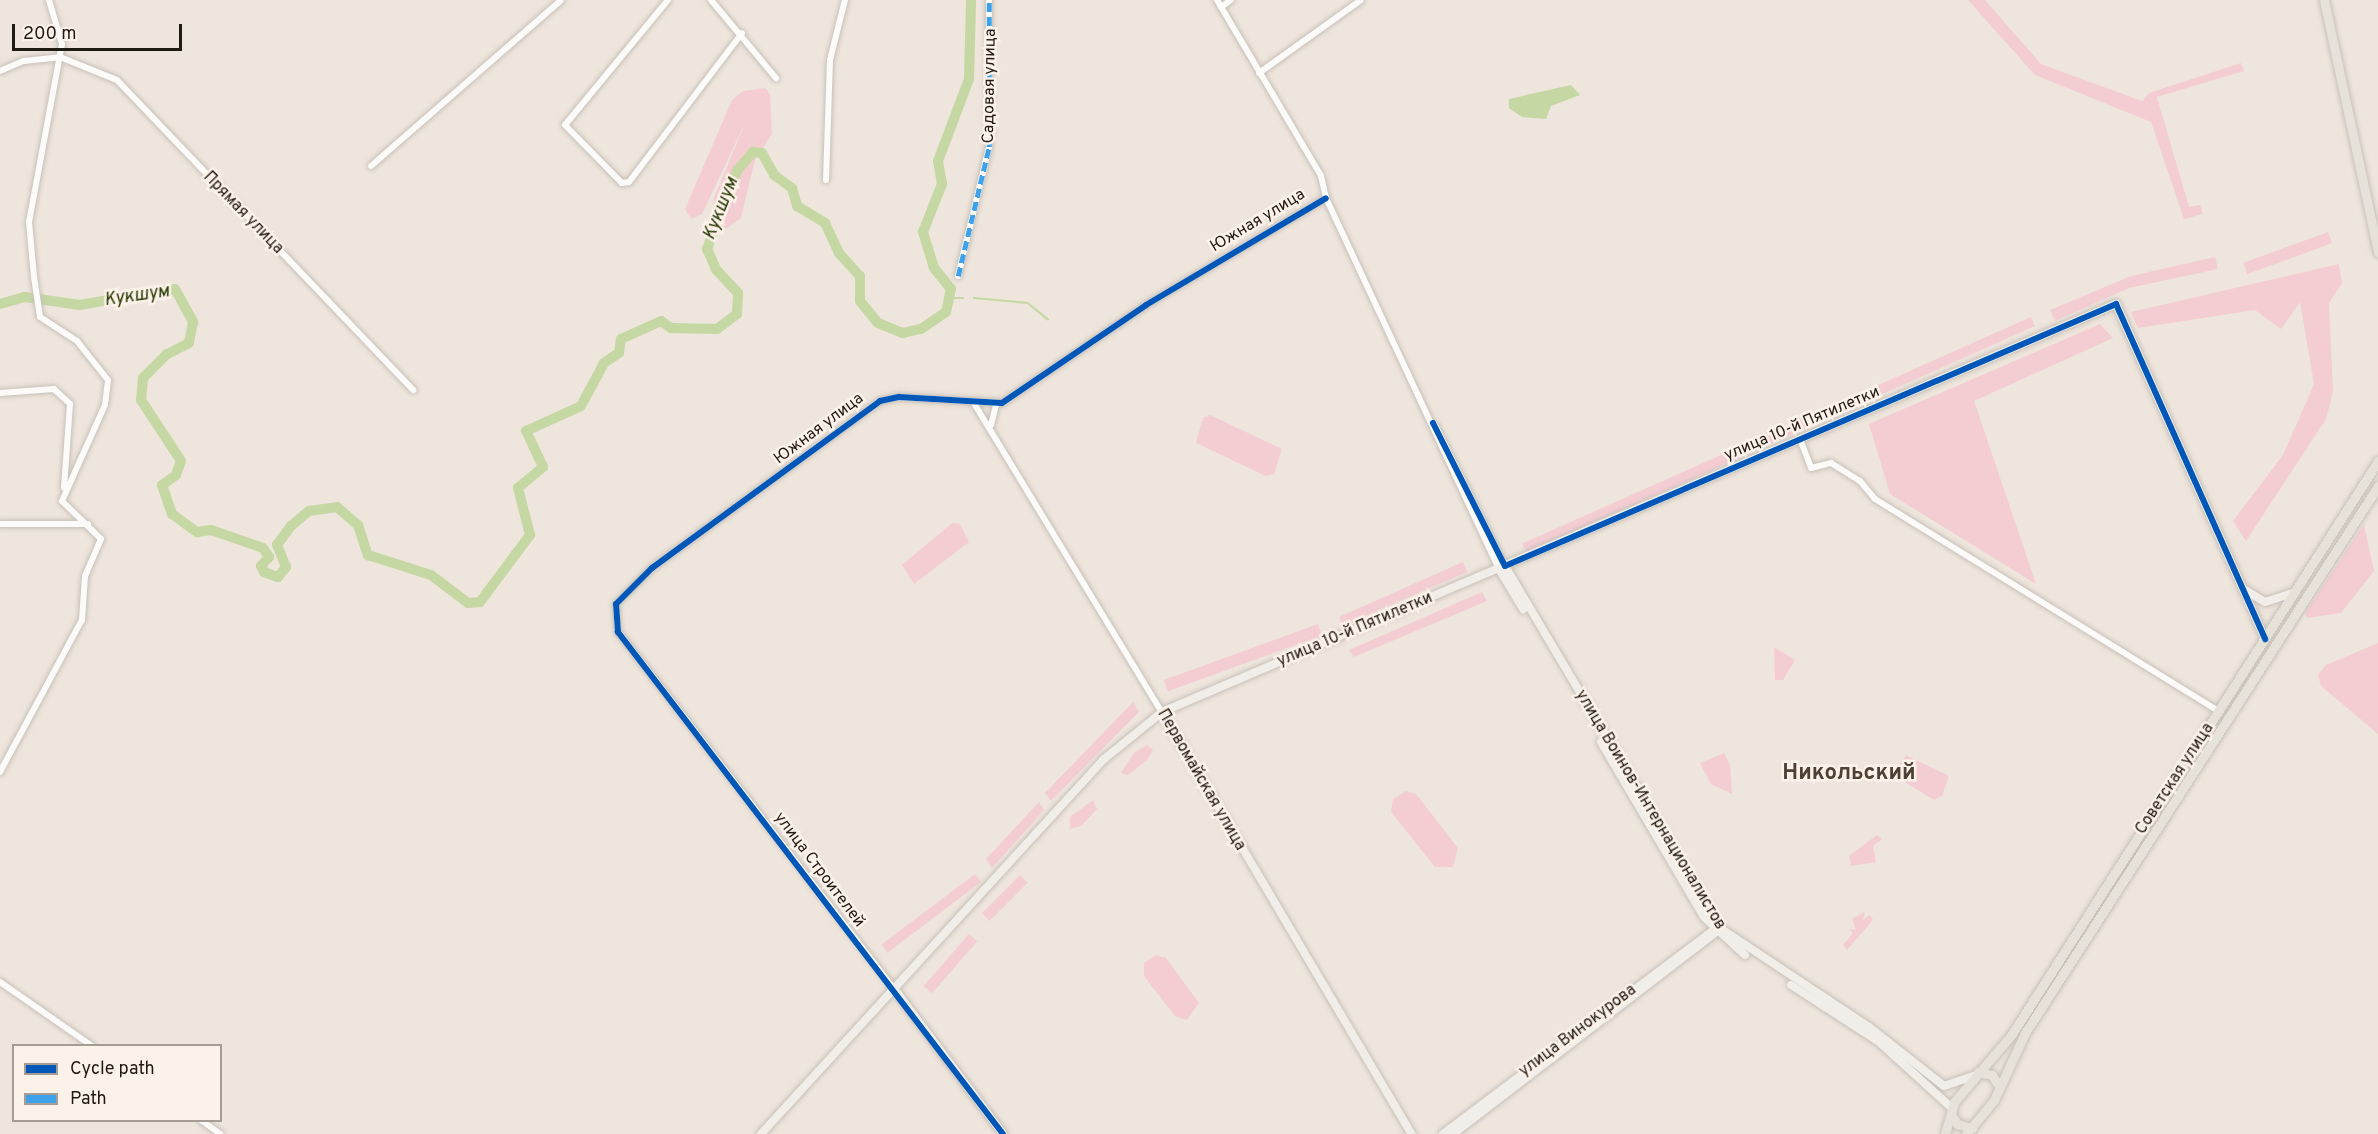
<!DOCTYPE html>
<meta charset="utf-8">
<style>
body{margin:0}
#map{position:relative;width:2378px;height:1134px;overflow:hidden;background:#eee5dc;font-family:Overpass,sans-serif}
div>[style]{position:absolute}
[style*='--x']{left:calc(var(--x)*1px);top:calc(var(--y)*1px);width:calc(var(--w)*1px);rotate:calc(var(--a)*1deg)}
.green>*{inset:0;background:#f4cdd3;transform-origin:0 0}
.water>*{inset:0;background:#c5d7a3}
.stream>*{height:1.5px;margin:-0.75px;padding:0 0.75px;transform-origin:0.75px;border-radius:0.75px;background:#c5d7a3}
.river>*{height:10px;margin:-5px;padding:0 5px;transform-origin:5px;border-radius:5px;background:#c5d7a3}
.roads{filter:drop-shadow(0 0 2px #c7c1ba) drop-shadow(0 0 2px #c7c1ba)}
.street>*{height:6px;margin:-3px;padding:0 3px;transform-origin:3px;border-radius:3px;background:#fcfbfa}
.secondary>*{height:8px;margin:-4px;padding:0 4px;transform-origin:4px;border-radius:4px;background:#f1eeea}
.primary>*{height:9px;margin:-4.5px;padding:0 4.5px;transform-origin:4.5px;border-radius:4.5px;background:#e6e2d9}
.quiet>*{height:4.5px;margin-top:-2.25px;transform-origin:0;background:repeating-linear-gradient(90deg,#3da2ea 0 9px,transparent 0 13.5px)}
.cycleway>*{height:6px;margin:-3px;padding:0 3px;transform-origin:3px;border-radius:3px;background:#0057b8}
span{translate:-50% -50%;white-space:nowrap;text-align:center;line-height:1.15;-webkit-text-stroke:5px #fdf2e9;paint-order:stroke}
.street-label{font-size:16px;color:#201a14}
.water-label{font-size:18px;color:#273904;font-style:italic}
.district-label{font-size:22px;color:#4e4034;font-weight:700}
.legend{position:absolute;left:12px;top:1044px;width:210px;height:78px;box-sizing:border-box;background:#fdf2e9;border:2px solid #a59c94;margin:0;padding:8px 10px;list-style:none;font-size:18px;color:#201a14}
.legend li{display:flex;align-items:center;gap:12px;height:30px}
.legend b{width:30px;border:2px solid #a59c94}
.scale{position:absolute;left:12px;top:24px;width:170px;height:27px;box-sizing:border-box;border:3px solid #201a14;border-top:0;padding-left:8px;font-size:18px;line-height:21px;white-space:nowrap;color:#201a14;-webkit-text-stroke:4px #fdf2e9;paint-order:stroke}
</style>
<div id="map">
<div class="green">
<div style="clip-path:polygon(1968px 0,1985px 0,2041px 64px,2142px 101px,2149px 93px,2241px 63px,2244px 71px,2157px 97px,2189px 207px,2200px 205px,2203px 214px,2184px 219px,2151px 122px,2035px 75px)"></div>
<div style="clip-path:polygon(765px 88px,770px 94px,772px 134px,755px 160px,741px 218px,719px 234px,712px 221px,714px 198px,746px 121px,702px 214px,691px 219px,685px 209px,732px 100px,743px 91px)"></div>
<div style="left:2328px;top:232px;width:12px;height:90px;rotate:70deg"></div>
<div style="clip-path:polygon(2215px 257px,2218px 269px,2129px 288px,2055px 321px,2050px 310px,2131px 276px)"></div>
<div style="clip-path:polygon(2339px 264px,2342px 283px,2329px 303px,2333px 391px,2326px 419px,2246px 541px,2233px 521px,2283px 455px,2314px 384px,2300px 302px,2281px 329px,2255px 310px,2138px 328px,2131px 312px)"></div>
<div style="left:2031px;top:317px;width:10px;height:557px;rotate:66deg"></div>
<div style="clip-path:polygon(2100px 324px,2113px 338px,1974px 401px,2036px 584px,1890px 494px,1869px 424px)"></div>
<div style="clip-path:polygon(1210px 415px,1282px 449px,1274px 474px,1266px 476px,1196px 443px,1203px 418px)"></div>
<div style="clip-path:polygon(952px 523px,960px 524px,969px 542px,914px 584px,902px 565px)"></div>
<div style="clip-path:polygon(2364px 524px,2374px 571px,2341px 613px,2307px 618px,2305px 613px)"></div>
<div style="clip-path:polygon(1463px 562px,1467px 572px,1343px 625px,1339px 617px)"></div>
<div style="clip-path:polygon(1482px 592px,1487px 601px,1354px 657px,1349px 650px)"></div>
<div style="left:1318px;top:624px;width:12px;height:164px;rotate:70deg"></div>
<div style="clip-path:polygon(2378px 643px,2378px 734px,2321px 686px,2318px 675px,2326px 665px)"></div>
<div style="clip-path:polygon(1774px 647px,1795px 660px,1783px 680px,1775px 680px)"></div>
<div style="clip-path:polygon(1133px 702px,1139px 712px,1051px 801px,1045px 793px)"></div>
<div style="clip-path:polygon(1147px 745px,1153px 750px,1147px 760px,1128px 775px,1121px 773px,1134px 753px)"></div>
<div style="clip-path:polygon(1724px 753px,1730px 765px,1732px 794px,1711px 784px,1700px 763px)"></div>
<div style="clip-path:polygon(1906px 755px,1949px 776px,1942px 796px,1934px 800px,1898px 778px,1896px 769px)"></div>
<div style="clip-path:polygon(1406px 791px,1416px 794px,1458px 848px,1453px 867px,1435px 867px,1391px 812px,1393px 799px)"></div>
<div style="clip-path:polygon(1093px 800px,1097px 809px,1081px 826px,1070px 829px,1070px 817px)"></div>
<div style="clip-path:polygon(1039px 802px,1044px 810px,992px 868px,986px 859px)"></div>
<div style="clip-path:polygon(1877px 835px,1882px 839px,1873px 846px,1876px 862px,1851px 866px,1849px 856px)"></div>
<div style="left:975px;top:874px;width:10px;height:117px;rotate:53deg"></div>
<div style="left:1020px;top:875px;width:11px;height:54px;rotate:45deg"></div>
<div style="clip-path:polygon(1866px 911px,1862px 920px,1870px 915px,1873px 920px,1847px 950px,1843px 945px,1853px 933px,1849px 929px,1856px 930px,1852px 919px)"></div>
<div style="left:969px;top:934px;width:11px;height:69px;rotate:41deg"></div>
<div style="clip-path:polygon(1156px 955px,1166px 958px,1199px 1003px,1187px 1020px,1175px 1016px,1144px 976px,1144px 963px)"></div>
</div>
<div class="water">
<div style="clip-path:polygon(1571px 85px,1580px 95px,1551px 106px,1546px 119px,1522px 117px,1509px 108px,1509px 99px)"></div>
</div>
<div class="stream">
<div style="--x:951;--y:298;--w:12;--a:0"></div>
<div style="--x:974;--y:298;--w:54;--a:5.3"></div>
<div style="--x:1028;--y:303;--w:26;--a:39"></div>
</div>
<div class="river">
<div style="--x:0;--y:304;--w:26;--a:-16"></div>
<div style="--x:25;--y:297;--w:55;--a:8.4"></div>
<div style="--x:79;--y:305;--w:97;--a:-9.5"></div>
<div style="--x:175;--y:289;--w:38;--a:61"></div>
<div style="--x:193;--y:322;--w:21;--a:101"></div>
<div style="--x:189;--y:343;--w:25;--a:153"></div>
<div style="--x:167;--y:354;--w:34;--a:135"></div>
<div style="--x:143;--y:378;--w:22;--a:95"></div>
<div style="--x:141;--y:400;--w:73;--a:56.7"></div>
<div style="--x:181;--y:461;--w:15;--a:110"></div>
<div style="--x:176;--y:475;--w:17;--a:144"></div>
<div style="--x:162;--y:485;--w:31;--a:71"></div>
<div style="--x:172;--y:514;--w:31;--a:36"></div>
<div style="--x:197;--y:532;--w:14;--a:-8"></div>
<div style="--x:211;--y:530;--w:55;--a:19.1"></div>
<div style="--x:263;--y:548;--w:11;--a:56"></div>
<div style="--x:269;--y:557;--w:12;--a:132"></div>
<div style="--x:261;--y:566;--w:7;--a:63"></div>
<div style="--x:264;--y:572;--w:15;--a:20"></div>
<div style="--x:278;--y:577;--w:13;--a:-51"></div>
<div style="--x:286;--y:567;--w:24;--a:-112"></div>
<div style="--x:277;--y:545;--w:24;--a:-54"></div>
<div style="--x:291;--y:526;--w:23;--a:-40"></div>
<div style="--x:309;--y:511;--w:28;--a:-8"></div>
<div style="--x:337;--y:507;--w:28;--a:41"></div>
<div style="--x:358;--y:525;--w:32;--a:72"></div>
<div style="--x:368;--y:555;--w:66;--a:17.6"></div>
<div style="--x:431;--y:575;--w:46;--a:37.1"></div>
<div style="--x:468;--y:603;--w:12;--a:-5"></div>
<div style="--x:480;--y:602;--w:84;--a:-53.3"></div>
<div style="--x:530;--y:535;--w:49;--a:-104.3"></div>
<div style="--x:518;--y:488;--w:33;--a:-40"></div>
<div style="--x:543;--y:467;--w:40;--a:-115"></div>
<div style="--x:526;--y:431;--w:60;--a:-24.4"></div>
<div style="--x:581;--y:406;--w:49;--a:-61.9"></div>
<div style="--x:604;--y:363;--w:18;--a:-34"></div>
<div style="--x:619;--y:353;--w:14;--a:-82"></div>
<div style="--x:621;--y:339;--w:44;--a:-24.2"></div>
<div style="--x:661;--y:321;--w:12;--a:35"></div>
<div style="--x:671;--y:328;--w:46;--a:1.2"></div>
<div style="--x:717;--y:329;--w:25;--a:-37"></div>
<div style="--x:737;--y:314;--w:21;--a:-87"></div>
<div style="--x:738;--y:293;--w:33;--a:-133"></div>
<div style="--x:716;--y:269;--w:22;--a:-114"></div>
<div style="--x:707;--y:249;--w:84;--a:-69"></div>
<div style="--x:737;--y:171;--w:25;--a:-50"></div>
<div style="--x:753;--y:152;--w:9;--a:6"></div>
<div style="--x:762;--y:153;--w:25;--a:61"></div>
<div style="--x:774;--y:175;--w:22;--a:36"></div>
<div style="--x:792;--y:188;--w:19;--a:74"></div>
<div style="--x:797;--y:206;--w:33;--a:31"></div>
<div style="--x:825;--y:223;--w:33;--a:65"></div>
<div style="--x:839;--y:253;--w:31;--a:48"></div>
<div style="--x:860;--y:276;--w:25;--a:90"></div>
<div style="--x:860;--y:301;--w:28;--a:51"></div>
<div style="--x:878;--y:323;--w:27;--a:22"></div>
<div style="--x:903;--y:333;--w:18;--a:-13"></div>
<div style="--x:921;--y:329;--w:30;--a:-34"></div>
<div style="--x:946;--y:312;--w:24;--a:-78"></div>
<div style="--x:951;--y:289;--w:27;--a:-129"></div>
<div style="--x:934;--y:268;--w:38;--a:-107"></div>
<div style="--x:923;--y:232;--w:52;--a:-68.4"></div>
<div style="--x:942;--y:184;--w:23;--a:-100"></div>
<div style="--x:938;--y:161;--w:88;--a:-69.3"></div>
<div style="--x:969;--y:79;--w:79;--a:-88.5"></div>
</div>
<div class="roads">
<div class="street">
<div style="--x:668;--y:0;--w:162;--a:129.5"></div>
<div style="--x:565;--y:125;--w:81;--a:45.5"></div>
<div style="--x:622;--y:183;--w:7;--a:-8"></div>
<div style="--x:629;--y:182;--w:187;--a:-52.8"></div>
<div style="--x:711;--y:0;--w:102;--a:50.2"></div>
<div style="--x:1217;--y:0;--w:204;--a:59.4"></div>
<div style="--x:1321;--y:176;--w:23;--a:77"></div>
<div style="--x:1221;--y:7;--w:12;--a:-35"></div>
<div style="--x:0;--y:71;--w:26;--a:-23"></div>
<div style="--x:24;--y:61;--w:36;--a:-6"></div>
<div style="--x:60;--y:57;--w:61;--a:22"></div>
<div style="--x:117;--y:80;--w:429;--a:46.3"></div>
<div style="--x:1259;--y:73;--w:125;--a:-35.6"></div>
<div style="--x:371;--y:166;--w:252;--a:-41.1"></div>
<div style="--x:826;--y:180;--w:120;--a:-88.1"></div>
<div style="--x:830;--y:60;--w:62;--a:-76"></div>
<div style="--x:1326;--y:198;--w:409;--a:65"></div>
<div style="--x:958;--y:276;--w:133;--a:-76.5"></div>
<div style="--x:989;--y:147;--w:147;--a:-90"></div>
<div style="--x:0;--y:393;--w:54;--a:-4.2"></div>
<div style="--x:54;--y:389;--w:22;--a:43"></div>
<div style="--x:70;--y:404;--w:84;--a:94.1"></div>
<div style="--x:975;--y:405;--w:359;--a:58.7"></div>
<div style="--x:991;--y:425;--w:21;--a:-76"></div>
<div style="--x:1435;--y:425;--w:157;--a:63.6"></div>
<div style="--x:1800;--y:439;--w:31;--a:69"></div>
<div style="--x:1811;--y:468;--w:21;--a:-14"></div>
<div style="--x:1831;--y:463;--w:34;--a:32"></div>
<div style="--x:1860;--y:481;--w:23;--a:50"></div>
<div style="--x:1875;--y:499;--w:403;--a:31.7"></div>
<div style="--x:0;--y:524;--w:88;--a:0"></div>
<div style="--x:0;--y:772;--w:173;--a:-61.7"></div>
<div style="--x:82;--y:620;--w:44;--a:-86.1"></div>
<div style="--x:85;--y:576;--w:40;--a:-66.6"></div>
<div style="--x:101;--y:539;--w:54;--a:-135.7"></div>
<div style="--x:62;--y:501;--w:105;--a:-65.9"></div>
<div style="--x:105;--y:405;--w:25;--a:-83"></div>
<div style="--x:108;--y:380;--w:50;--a:-128.5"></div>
<div style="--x:77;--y:341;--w:44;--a:-147"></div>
<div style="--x:40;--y:317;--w:40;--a:-98.5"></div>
<div style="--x:34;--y:277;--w:55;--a:-95.2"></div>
<div style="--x:29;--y:222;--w:181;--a:-79.5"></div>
<div style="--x:62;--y:44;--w:46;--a:-106.5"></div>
<div style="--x:0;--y:982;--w:112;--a:34.8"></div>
<div style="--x:895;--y:990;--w:453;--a:-127.7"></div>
<div style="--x:618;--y:632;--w:28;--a:-94"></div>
<div style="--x:616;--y:604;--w:51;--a:-45"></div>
<div style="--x:652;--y:568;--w:283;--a:-36.2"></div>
<div style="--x:880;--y:401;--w:19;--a:-12"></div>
<div style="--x:899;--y:397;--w:103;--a:3.3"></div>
<div style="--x:1002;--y:403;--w:174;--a:-34.2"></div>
<div style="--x:1146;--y:305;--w:209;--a:-30.7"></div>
<div style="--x:201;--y:1120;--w:24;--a:36"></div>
</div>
<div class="secondary">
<div style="--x:1505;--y:566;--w:421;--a:59.3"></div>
<div style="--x:1720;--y:928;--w:179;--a:33.6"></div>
<div style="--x:1869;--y:1027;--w:95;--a:38.2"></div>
<div style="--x:1944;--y:1086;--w:31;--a:-19"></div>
<div style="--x:1499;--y:569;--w:47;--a:59"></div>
<div style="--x:2245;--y:590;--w:23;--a:31"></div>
<div style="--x:2265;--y:602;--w:32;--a:-18"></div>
<div style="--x:1162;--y:712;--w:490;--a:59.4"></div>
<div style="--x:1601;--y:742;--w:203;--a:59.5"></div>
<div style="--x:1704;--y:917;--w:56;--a:42.8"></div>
<div style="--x:1791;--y:985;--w:103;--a:32.8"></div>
<div style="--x:1878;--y:1041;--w:100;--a:42.2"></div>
<div style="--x:895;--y:990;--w:180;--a:53.1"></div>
<div style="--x:761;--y:1134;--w:508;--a:-47.55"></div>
<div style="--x:1104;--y:759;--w:75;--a:-39"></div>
<div style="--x:1162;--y:712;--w:1038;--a:-23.16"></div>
<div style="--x:2116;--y:304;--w:367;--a:66"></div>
<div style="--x:1443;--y:1134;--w:342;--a:-37"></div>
<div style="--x:1453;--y:1134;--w:335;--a:-37.5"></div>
</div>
<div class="primary">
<div style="--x:2324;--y:0;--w:258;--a:77.9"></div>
<div style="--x:1978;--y:1072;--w:14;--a:12"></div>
<div style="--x:1992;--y:1075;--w:13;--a:58"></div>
<div style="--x:1951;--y:1114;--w:12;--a:59"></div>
<div style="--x:1957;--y:1124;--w:16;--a:15"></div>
<div style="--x:1945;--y:1134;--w:33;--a:-74"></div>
<div style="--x:1954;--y:1102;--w:89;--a:-49.5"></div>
<div style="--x:2012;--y:1034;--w:680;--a:-57.43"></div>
<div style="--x:1966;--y:1134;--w:44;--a:-50.5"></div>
<div style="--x:1994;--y:1100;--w:74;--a:-65.2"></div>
<div style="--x:2025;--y:1033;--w:651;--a:-57.16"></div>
</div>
</div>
<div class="quiet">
<div style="--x:958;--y:276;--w:133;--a:-76.5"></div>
<div style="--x:989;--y:147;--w:147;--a:-90"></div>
</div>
<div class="cycleway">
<div style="--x:1433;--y:423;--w:160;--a:63.3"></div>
<div style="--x:1505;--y:566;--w:665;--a:-23.21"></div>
<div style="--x:2116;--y:304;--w:367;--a:66"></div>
<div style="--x:1003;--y:1134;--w:633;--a:-127.49"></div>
<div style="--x:618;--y:632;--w:28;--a:-94"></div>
<div style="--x:616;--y:604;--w:51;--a:-45"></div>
<div style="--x:652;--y:568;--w:283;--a:-36.2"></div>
<div style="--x:880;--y:401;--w:19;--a:-12"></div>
<div style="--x:899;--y:397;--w:103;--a:3.3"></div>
<div style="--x:1002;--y:403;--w:174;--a:-34.2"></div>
<div style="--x:1146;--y:305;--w:209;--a:-30.7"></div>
</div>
<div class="street-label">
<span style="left:990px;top:86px;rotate:-89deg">Садовая улица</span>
<span style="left:243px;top:213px;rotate:46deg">Прямая улица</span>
<span style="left:1258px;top:221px;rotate:-31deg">Южная улица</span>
<span style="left:1802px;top:424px;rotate:-23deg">улица 10-й Пятилетки</span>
<span style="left:819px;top:429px;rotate:-37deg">Южная улица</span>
<span style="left:1355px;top:630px;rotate:-23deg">улица 10-й Пятилетки</span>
<span style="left:2175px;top:779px;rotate:-57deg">Советская улица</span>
<span style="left:1201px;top:780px;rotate:60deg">Первомайская улица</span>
<span style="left:1650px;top:810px;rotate:59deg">улица Воинов-Интернационалистов</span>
<span style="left:819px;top:870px;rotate:53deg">улица Строителей</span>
<span style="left:1578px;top:1031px;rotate:-37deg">улица Винокурова</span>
</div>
<div class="water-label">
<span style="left:722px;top:209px;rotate:-68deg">Кукшум</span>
<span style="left:137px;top:297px;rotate:-8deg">Кукшум</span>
</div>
<div class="district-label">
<span style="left:1849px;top:774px">Никольский</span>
</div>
<ul class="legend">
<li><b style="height:8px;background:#0057b8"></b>Cycle path</li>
<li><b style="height:8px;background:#3da2ea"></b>Path</li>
</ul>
<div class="scale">200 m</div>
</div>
